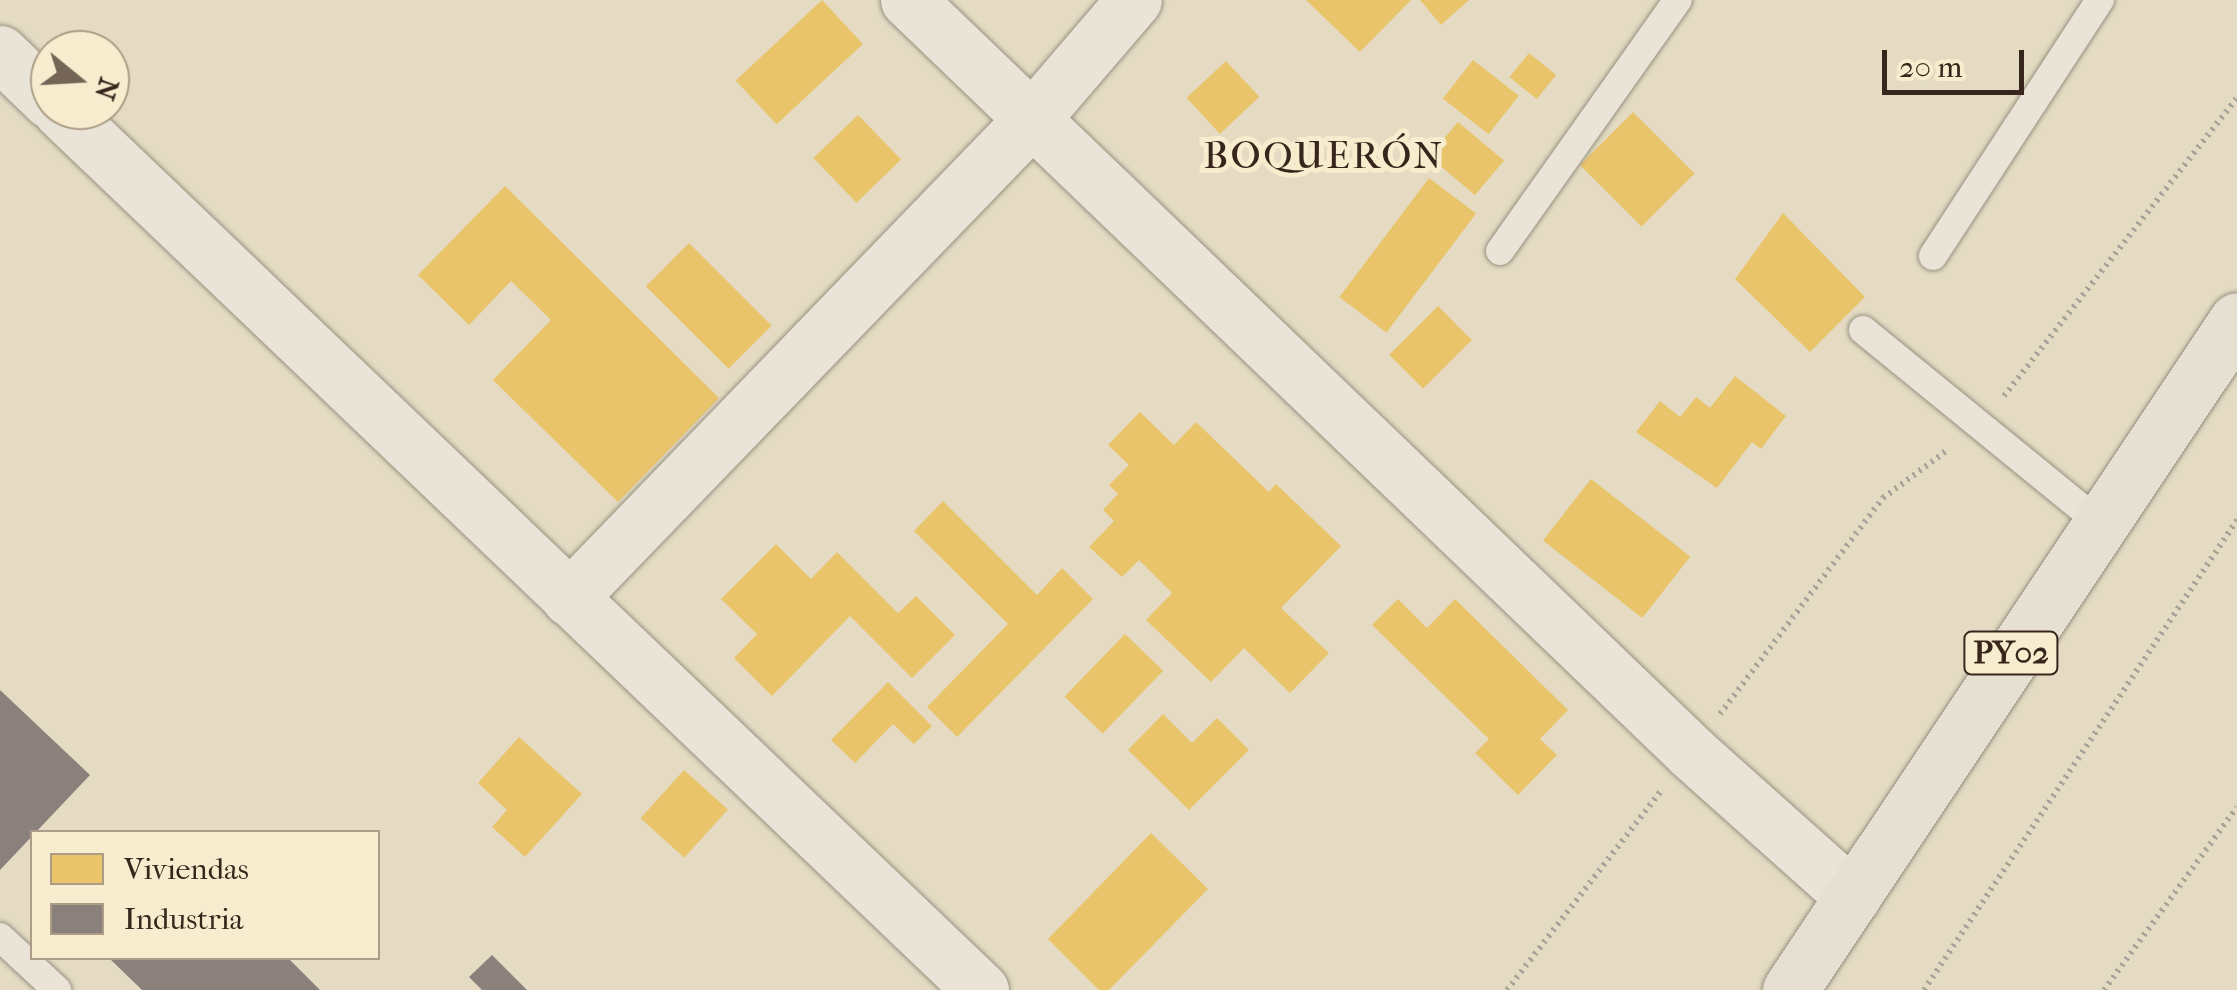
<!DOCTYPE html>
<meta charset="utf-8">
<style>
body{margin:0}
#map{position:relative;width:2237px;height:990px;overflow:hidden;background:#e4dbc2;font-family:"IM FELL French Canon",serif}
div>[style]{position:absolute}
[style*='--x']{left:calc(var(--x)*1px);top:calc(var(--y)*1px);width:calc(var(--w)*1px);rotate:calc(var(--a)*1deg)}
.homes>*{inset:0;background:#e9c46a;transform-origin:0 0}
.industry>*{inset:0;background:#8a817c}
.path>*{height:6px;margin-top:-3px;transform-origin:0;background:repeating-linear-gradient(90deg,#a9a49a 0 2.5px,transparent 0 7.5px)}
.roads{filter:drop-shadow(0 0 2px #989182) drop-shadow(0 0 2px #989182)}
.service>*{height:28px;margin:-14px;padding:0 14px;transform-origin:14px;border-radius:14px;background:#e9e4d7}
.minor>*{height:55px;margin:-27.5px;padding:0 27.5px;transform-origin:27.5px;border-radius:27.5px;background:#e9e4d7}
.primary>*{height:55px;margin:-27.5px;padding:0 27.5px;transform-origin:27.5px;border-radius:27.5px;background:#e5e0d1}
span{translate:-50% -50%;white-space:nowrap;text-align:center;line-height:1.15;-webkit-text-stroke:10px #f7ecce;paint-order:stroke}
.shield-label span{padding:2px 8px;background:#f7ecce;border:2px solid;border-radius:8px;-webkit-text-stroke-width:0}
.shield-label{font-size:32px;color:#38261c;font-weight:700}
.neighbourhood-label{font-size:38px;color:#38261c;letter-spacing:2.5px}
.legend{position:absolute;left:30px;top:830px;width:350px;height:130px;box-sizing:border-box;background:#f7ecce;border:2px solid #ab9d87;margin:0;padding:12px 18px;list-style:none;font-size:30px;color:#38261c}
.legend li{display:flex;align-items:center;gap:20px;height:50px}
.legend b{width:50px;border:2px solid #ab9d87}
.north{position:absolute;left:30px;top:30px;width:100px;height:100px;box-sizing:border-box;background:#f7ecce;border:2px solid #ab9d87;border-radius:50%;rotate:108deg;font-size:28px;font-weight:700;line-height:40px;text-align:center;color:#38261c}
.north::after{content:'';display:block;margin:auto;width:35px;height:45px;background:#746556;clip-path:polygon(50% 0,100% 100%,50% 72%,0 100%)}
.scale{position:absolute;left:1882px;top:50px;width:142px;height:45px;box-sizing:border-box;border:5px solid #38261c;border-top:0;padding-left:12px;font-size:30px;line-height:35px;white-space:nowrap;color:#38261c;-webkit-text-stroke:8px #f7ecce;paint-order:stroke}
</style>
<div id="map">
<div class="homes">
<div style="left:822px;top:0;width:60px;height:118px;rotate:47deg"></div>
<div style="clip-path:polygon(1306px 0,1411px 0,1360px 52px)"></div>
<div style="clip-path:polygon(1420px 0,1469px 0,1441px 25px)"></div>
<div style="left:1529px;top:53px;width:35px;height:31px;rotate:39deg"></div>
<div style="left:1473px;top:60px;width:58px;height:49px;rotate:38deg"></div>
<div style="left:1226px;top:61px;width:49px;height:54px;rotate:47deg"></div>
<div style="left:1633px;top:112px;width:87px;height:75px;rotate:45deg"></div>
<div style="left:858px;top:115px;width:62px;height:62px;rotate:46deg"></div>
<div style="left:1458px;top:122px;width:60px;height:45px;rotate:40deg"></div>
<div style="left:1429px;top:178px;width:59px;height:149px;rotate:37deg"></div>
<div style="clip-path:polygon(505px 186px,719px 398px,618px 502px,493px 380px,551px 320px,511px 281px,469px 325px,418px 275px)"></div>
<div style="clip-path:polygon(1783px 213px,1865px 297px,1810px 352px,1735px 279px)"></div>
<div style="left:689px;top:243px;width:117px;height:61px;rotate:45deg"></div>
<div style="left:1438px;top:306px;width:48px;height:69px;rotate:45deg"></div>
<div style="clip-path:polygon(1735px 376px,1786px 416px,1761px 449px,1752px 442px,1717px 488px,1636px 432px,1660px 401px,1680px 417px,1696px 397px,1710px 408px)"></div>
<div style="clip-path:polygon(1140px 412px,1174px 445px,1196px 422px,1269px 492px,1276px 484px,1341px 546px,1281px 608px,1329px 653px,1290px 693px,1244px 648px,1211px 682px,1146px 620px,1172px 593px,1139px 560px,1122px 577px,1089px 547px,1114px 521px,1103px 510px,1118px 494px,1109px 485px,1129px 465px,1108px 445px)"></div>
<div style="left:1591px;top:479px;width:126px;height:78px;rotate:38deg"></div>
<div style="clip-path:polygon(943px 501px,1037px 595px,1062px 568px,1093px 599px,957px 737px,927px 707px,1008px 624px,914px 531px)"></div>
<div style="clip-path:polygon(776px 544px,811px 579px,837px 552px,898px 613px,916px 596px,955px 635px,912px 678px,850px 616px,772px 696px,734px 658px,757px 634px,721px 599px)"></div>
<div style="clip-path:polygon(1398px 599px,1427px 628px,1455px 599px,1568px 710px,1540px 739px,1557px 755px,1518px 795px,1475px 753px,1489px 739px,1372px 625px)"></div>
<div style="left:1125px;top:634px;width:53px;height:87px;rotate:44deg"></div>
<div style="clip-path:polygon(888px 682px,932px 726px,914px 744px,893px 724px,855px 763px,831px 740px)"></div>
<div style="clip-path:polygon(1163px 714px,1192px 743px,1217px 718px,1249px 750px,1189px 810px,1128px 750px)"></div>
<div style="clip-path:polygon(519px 737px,582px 794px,525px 857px,492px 827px,507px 810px,478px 783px)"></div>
<div style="left:684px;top:770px;width:59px;height:65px;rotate:42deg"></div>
<div style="clip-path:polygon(1151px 833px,1208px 889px,1109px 990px,1099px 990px,1048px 939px)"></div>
</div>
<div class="industry">
<div style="clip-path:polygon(0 690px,90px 775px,0 870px)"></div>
<div style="clip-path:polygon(492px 955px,527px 990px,482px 990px,469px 977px)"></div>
<div style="clip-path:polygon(109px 958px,288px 958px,320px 990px,142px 990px)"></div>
</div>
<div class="path">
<div style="--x:2004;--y:396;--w:378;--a:-52"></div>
<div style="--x:1720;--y:714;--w:271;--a:-53"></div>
<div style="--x:1883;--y:498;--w:82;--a:-36.6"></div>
<div style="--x:1507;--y:990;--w:252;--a:-52.3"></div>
<div style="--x:1924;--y:990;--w:565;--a:-56.34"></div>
<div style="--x:2104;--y:990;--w:226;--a:-54"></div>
</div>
<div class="roads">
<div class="service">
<div style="--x:1500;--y:251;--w:308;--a:-54.7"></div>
<div style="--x:1933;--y:256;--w:306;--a:-56.9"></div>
<div style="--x:1863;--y:330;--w:302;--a:39.2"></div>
<div style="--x:0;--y:937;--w:78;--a:42.9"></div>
</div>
<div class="minor">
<div style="--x:908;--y:0;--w:1086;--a:43.84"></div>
<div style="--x:1691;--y:752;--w:217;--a:41.8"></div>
<div style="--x:0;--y:53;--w:69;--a:43.8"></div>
<div style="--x:60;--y:110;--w:1274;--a:43.7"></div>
<div style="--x:569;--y:598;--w:665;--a:-45.98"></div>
<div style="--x:1031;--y:120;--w:158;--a:-49.4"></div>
</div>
<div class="primary">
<div style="--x:1790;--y:990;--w:805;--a:-56.29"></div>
</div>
</div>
<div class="shield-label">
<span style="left:2011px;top:653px">PY02</span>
</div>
<div class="neighbourhood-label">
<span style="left:1324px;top:156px">BOQUERÓN</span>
</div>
<ul class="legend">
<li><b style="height:28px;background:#e9c46a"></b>Viviendas</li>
<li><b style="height:28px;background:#8a817c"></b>Industria</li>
</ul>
<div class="north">N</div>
<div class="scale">20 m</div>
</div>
